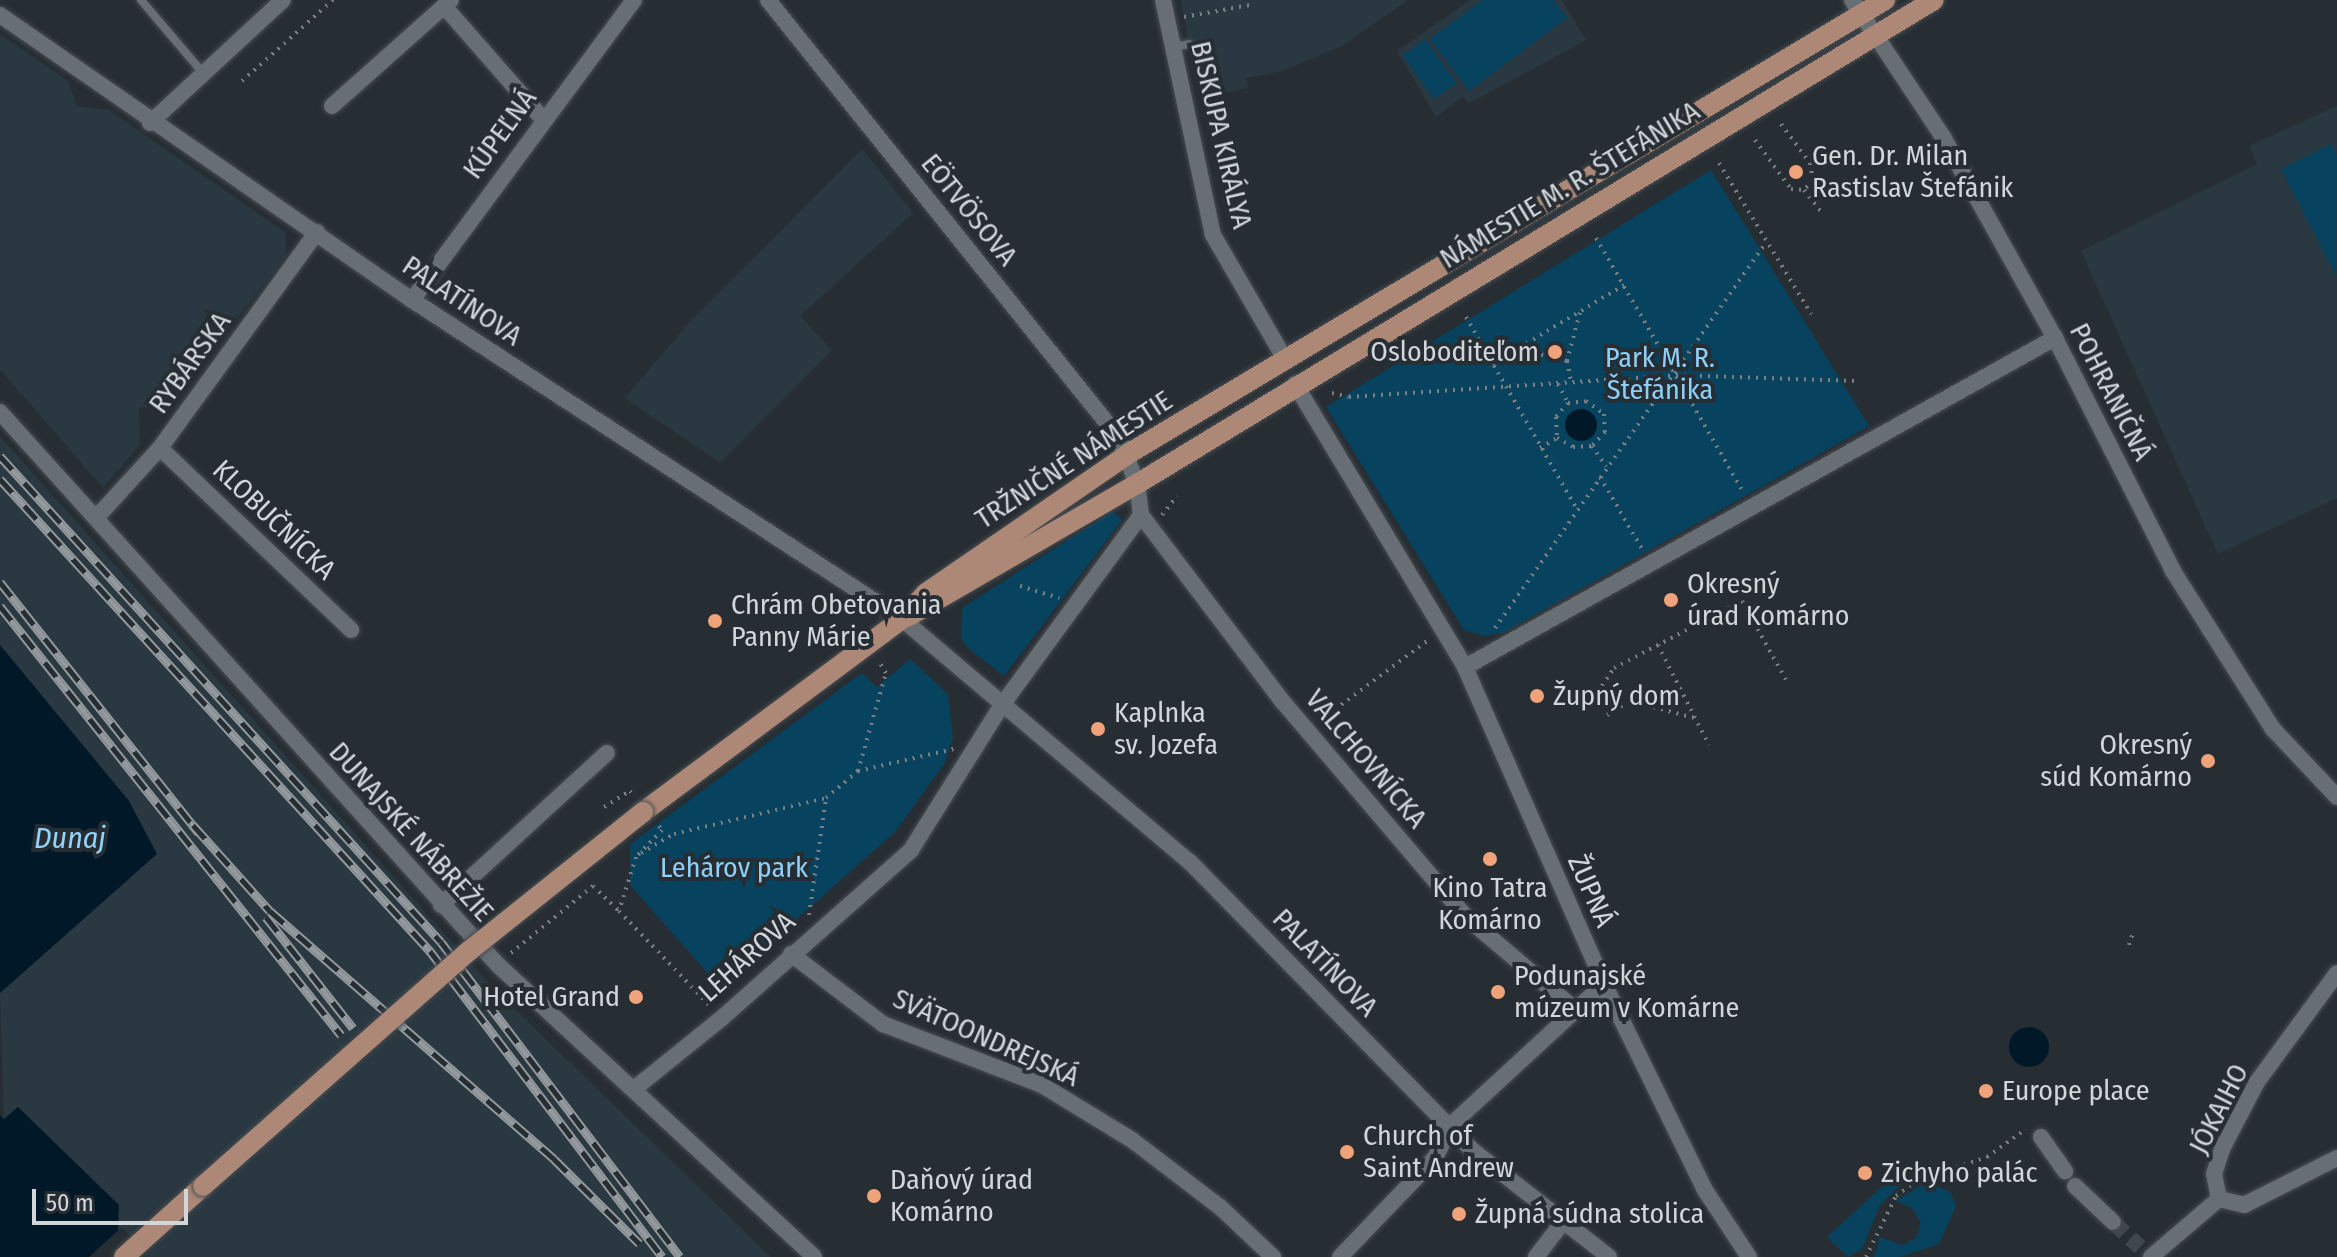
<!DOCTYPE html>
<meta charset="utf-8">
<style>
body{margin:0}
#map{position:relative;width:2337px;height:1257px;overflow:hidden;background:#272e33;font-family:"Fira Sans Condensed",sans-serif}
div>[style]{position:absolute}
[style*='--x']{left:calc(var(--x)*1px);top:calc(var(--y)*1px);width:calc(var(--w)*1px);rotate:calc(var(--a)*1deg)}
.built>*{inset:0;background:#2a3841}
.green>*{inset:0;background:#07435f;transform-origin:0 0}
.water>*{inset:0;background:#001828}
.round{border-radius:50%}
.pier>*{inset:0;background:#272e33}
.street-tunnel>*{height:16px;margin-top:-8px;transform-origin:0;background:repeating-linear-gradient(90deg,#40474c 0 16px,transparent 0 24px)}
.path>*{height:4px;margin-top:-2px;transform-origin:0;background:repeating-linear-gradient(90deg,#797f83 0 2px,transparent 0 8px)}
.roads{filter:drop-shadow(0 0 2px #464c50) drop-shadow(0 0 2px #464c50)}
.lane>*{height:8px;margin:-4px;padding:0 4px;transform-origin:4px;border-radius:4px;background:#676f75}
.street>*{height:16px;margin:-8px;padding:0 8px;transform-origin:8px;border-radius:8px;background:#676f75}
.primary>*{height:20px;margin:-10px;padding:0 10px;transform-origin:10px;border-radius:10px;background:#ad8876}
.rail>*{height:9px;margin-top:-4.5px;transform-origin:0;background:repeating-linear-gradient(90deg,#272e33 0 18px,#93999c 0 36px);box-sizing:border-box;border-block:2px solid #93999c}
.bridges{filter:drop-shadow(0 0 2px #464c50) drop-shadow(0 0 2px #464c50)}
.primary-bridge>*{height:20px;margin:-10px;padding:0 10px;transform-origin:10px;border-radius:10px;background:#ad8876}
.dots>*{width:22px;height:22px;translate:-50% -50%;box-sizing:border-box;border:4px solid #272e33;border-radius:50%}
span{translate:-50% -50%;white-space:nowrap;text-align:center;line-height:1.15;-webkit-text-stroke:8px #272e33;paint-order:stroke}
.street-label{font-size:28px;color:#d1d6d9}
.poi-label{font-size:28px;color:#d1d6d9}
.left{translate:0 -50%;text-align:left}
.right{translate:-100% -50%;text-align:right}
.park-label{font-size:28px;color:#8cd0f9}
.water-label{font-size:30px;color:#90d5fe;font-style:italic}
.scale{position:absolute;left:32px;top:1189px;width:156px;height:36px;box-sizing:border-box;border:4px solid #d1d6d9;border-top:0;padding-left:10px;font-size:24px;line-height:28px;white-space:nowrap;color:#d1d6d9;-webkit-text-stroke:6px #272e33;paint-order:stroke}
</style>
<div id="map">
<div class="built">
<div style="clip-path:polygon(1181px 0,1408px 0,1342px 46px,1282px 71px,1246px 78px,1248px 88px,1199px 98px)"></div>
<div style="clip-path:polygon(1470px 0,1562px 0,1586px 40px,1468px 104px,1463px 96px,1436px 117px,1397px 51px)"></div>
<div style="clip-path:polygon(0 34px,68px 81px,77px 106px,109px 110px,285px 232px,286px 256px,170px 404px,139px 408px,140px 445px,103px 488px,0 369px)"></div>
<div style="clip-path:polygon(2337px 106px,2337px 498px,2218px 554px,2081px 251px,2257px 164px,2249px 146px)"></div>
<div style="clip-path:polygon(862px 149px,913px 213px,800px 316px,832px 350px,720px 463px,625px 398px,686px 326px)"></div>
<div style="clip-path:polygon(0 436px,491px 986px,771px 1257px,143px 1257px,18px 1107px,4px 1120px,0 993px,156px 854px,129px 801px,0 645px)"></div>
</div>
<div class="green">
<div style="clip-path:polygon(1482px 0,1553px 0,1567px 18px,1469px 91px,1430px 39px)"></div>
<div style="left:1425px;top:39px;width:54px;height:28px;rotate:54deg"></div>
<div style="clip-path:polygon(2331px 144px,2337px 156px,2336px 276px,2281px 169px)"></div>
<div style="clip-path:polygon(1711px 170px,1869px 426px,1503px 633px,1484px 636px,1464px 630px,1326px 407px)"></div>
<div style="clip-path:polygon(1113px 511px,1122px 520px,1004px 676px,968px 648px,961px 638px,962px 608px)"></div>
<div style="clip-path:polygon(910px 659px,948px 694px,953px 738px,944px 764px,895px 832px,720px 987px,630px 885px,630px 844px,862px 673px,877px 687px)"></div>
<div style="clip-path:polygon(1909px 1162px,1910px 1176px,1880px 1205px,1862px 1249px,1848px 1257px,1827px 1237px)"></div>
<div style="clip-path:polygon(1927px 1181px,1950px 1192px,1956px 1206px,1939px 1244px,1900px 1257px,1874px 1257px,1880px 1237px,1902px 1245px,1916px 1238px,1921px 1223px,1912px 1208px,1896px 1201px)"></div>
</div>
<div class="water">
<div class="round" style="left:1565px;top:409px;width:32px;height:32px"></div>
<div style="clip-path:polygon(0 645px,129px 801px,157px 854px,0 993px)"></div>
<div class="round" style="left:2009px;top:1027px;width:40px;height:40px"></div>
<div style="clip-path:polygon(18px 1107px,119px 1205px,118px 1230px,143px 1257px,0 1257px,0 1115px,4px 1119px)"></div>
</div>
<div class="pier">
<div style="clip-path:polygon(122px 1227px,147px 1257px,89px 1257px)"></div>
</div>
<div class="street-tunnel">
<div style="--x:2113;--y:1222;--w:37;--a:43"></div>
</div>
<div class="path">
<div style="--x:1184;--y:17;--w:67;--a:-10.3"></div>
<div style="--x:242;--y:81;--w:122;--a:-41.7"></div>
<div style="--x:1781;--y:124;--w:49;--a:53.4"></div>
<div style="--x:1810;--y:163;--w:17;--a:80"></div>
<div style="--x:1813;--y:180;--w:13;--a:132"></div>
<div style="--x:1804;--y:190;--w:28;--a:52"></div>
<div style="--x:1755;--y:140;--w:61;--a:53.7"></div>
<div style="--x:1791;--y:189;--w:13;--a:4"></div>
<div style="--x:1719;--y:163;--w:177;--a:58.6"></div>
<div style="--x:1596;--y:238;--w:293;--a:59.9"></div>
<div style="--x:1466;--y:317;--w:222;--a:60"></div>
<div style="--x:1518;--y:349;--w:50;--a:13.8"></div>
<div style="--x:1567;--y:361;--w:51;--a:-75.1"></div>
<div style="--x:1567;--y:361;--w:21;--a:79"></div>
<div style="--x:1492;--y:364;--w:154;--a:-30.9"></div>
<div style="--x:1558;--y:384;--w:21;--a:62"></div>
<div style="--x:1568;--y:403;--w:18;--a:-6"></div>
<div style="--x:1586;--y:401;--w:22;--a:36"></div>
<div style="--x:1604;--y:414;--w:18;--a:87"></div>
<div style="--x:1605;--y:432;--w:19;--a:133"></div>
<div style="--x:1592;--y:446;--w:25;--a:56"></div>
<div style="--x:1332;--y:393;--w:17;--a:13"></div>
<div style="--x:1349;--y:397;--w:328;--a:-3.8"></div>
<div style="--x:1676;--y:375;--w:182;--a:1.9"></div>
<div style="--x:1568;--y:403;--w:18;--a:131"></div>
<div style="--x:1556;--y:417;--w:21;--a:87"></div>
<div style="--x:1557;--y:438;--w:18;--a:29"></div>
<div style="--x:1573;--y:447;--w:19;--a:-3"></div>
<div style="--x:1540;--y:448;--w:20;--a:-30"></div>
<div style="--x:1600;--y:477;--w:83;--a:59.7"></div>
<div style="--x:1162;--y:515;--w:24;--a:-52"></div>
<div style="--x:1020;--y:586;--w:41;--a:17.1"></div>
<div style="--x:1495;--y:628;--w:471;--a:-54.9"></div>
<div style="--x:1658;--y:645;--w:112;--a:63"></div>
<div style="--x:1593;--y:699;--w:37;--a:-56"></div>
<div style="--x:1614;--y:668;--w:144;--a:-27.6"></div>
<div style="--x:1742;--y:601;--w:90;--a:60.9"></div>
<div style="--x:1607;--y:715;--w:27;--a:-31"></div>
<div style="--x:1630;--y:701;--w:67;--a:14.7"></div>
<div style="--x:1322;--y:719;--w:131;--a:-36.6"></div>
<div style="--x:858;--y:771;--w:98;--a:-13"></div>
<div style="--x:604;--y:807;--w:31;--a:-32"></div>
<div style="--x:630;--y:791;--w:4;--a:45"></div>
<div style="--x:659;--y:826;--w:5;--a:53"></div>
<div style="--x:662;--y:830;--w:37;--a:134"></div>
<div style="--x:636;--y:857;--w:57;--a:107.5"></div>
<div style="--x:619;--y:911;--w:130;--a:46.2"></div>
<div style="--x:641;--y:853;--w:38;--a:-30"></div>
<div style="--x:674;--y:834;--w:156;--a:-13.3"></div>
<div style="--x:809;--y:915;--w:118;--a:-81.7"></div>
<div style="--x:826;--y:798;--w:42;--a:-40.2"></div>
<div style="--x:858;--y:771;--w:102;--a:-74.1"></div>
<div style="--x:886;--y:673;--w:13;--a:-122"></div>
<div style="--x:2129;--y:945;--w:13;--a:-72"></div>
<div style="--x:511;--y:953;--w:106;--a:-39.3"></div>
<div style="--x:593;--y:886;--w:36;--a:44"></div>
<div style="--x:1866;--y:1257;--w:68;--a:-63.8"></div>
<div style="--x:1896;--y:1196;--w:27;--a:-36"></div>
<div style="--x:1918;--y:1180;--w:73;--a:-18.4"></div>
<div style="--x:1987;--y:1157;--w:48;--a:-35.7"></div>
</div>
<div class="roads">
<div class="lane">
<div style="--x:141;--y:0;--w:94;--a:49.7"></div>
<div style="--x:1174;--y:47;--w:15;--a:-11"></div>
</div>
<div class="street">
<div style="--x:1163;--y:0;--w:240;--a:78"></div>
<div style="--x:1213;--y:235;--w:146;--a:59.9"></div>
<div style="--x:1852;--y:0;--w:164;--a:56.4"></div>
<div style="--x:1943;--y:137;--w:230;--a:60.9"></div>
<div style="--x:2055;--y:338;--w:261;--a:63.1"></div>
<div style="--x:2173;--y:571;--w:187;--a:57.7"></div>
<div style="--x:2273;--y:729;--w:93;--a:46.7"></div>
<div style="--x:444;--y:6;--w:150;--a:48.8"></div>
<div style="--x:0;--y:15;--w:501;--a:34.67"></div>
<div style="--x:412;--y:300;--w:585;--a:33.06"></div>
<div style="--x:902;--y:619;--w:377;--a:40.2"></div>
<div style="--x:1190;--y:862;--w:402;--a:45.6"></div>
<div style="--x:1471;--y:1149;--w:175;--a:38"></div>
<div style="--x:332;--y:106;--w:159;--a:-41.7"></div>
<div style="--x:150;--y:123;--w:181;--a:-42.8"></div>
<div style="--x:412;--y:300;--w:373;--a:-53.5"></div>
<div style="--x:1295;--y:384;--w:330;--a:59"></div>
<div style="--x:1465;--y:667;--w:346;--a:66.3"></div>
<div style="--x:1604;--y:984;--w:229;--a:63.9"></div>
<div style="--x:1705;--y:1190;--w:80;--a:56.7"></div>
<div style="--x:0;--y:412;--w:744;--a:48"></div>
<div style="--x:498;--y:965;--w:430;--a:42.7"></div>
<div style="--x:160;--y:448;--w:264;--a:43.6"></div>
<div style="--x:1141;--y:515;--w:235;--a:52.8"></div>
<div style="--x:1283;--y:702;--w:282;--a:49.6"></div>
<div style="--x:1466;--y:917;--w:145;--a:40.3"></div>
<div style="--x:96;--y:518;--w:95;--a:-47.6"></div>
<div style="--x:160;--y:448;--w:267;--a:-54"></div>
<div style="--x:1465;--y:667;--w:676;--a:-29.15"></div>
<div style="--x:441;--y:905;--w:225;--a:-42.5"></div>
<div style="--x:791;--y:954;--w:116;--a:37.3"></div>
<div style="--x:883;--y:1024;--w:170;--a:21"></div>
<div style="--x:1042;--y:1085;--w:105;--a:31.4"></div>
<div style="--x:1132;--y:1140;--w:111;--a:37.3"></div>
<div style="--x:1220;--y:1207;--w:73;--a:43.3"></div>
<div style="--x:634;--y:1089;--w:113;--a:-38.9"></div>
<div style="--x:722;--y:1018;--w:253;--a:-41.6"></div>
<div style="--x:911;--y:850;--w:171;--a:-57.9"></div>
<div style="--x:1002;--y:705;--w:235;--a:-53.8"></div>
<div style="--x:1141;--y:515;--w:31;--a:-97"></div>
<div style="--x:1137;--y:484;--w:49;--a:-111.4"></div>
<div style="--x:1119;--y:438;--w:561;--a:-128.71"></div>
<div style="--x:2041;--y:1137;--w:42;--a:54.8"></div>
<div style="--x:2075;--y:1186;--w:52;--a:43.5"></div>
<div style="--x:2219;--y:1199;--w:25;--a:-101"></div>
<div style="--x:2214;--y:1174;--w:26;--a:-72"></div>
<div style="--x:2222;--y:1149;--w:76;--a:-62.4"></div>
<div style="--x:2257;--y:1082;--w:135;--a:-53.7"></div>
<div style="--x:2219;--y:1199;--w:26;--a:13"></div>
<div style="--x:2244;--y:1205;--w:104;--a:-26.8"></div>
<div style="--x:1340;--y:1257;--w:137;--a:-46.2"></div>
<div style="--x:1435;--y:1158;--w:37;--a:-64"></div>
<div style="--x:1451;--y:1125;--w:208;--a:-42.7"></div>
<div style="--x:1536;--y:1257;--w:44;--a:-52.4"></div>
<div style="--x:2151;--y:1257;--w:89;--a:-40.5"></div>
</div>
<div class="primary">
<div style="--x:909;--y:616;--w:263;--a:-30.1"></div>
<div style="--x:1137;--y:484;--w:932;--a:-31.27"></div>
<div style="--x:643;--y:812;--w:323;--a:-36.7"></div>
<div style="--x:902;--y:619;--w:35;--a:-47"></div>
<div style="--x:926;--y:593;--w:245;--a:-34.5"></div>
<div style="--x:1128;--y:454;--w:883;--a:-30.95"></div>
<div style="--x:124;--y:1257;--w:106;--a:-41.9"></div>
</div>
</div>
<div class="rail">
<div style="--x:0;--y:456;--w:656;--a:47.78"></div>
<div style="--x:441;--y:942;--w:395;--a:52.8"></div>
<div style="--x:0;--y:479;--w:639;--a:47.67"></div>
<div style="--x:430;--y:951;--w:384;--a:52.8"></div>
<div style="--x:0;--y:582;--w:320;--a:51.6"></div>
<div style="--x:0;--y:606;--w:548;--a:51.52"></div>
<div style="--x:193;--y:825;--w:115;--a:48.2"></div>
<div style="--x:270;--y:911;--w:377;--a:41.1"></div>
<div style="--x:554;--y:1159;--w:120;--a:44.7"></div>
<div style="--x:266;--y:917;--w:141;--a:51.9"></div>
</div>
<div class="bridges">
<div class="primary-bridge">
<div style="--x:203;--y:1186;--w:355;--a:-41.5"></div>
<div style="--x:469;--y:951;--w:223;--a:-38.6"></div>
</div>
</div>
<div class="dots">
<div style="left:1796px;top:172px;background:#f0a27a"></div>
<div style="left:1555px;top:352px;background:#f0a27a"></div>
<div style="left:1671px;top:600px;background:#f0a27a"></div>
<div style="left:715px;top:621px;background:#f0a27a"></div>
<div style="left:1537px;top:696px;background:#f0a27a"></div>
<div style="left:1098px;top:729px;background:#f0a27a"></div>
<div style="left:2208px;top:761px;background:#f0a27a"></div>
<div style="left:1490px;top:859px;background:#f0a27a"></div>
<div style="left:1498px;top:992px;background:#f0a27a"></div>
<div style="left:636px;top:997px;background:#f0a27a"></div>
<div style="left:1986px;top:1091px;background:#f0a27a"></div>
<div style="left:1347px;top:1152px;background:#f0a27a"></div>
<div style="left:1865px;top:1173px;background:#f0a27a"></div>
<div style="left:874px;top:1196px;background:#f0a27a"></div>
<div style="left:1459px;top:1214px;background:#f0a27a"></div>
</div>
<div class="street-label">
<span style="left:500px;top:134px;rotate:-54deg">KÚPEĽNÁ</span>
<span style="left:1221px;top:135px;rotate:77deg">BISKUPA KIRÁLYA</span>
<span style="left:1570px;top:185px;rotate:-31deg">NÁMESTIE M. R. ŠTEFÁNIKA</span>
<span style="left:969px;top:210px;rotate:51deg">EÖTVÖSOVA</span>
<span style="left:462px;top:301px;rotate:34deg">PALATÍNOVA</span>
<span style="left:190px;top:363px;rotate:-54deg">RYBÁRSKA</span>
<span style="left:2111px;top:392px;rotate:63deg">POHRANIČNÁ</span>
<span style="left:1074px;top:460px;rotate:-33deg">TRŽNIČNÉ NÁMESTIE</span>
<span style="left:274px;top:520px;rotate:44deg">KLOBUČNÍCKA</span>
<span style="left:1366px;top:759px;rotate:50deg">VALCHOVNÍCKA</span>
<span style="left:411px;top:832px;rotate:48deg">DUNAJSKÉ NÁBREŽIE</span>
<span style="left:1591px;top:891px;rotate:66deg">ŽUPNÁ</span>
<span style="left:747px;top:957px;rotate:-42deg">LEHÁROVA</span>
<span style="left:1325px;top:963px;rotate:46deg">PALATÍNOVA</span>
<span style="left:986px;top:1038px;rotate:24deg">SVÄTOONDREJSKÁ</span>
<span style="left:2219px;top:1109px;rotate:-63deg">JÓKAIHO</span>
</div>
<div class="poi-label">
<span class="left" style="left:1812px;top:172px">Gen. Dr. Milan<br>Rastislav Štefánik</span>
<span class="right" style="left:1539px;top:352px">Osloboditeľom</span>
<span class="left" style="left:1687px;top:600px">Okresný<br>úrad Komárno</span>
<span class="left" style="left:731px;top:621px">Chrám Obetovania<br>Panny Márie</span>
<span class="left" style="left:1553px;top:696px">Župný dom</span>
<span class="left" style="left:1114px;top:729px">Kaplnka<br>sv. Jozefa</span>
<span class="right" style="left:2192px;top:761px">Okresný<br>súd Komárno</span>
<span style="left:1490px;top:904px">Kino Tatra<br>Komárno</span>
<span class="left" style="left:1514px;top:992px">Podunajské<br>múzeum v Komárne</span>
<span class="right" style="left:620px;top:997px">Hotel Grand</span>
<span class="left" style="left:2002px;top:1091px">Europe place</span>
<span class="left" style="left:1363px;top:1152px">Church of<br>Saint Andrew</span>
<span class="left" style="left:1881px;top:1173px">Zichyho palác</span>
<span class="left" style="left:890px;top:1196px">Daňový úrad<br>Komárno</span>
<span class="left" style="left:1475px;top:1214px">Župná súdna stolica</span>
</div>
<div class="park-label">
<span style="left:1660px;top:374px">Park M. R.<br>Štefánika</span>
<span style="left:734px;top:868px">Lehárov park</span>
</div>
<div class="water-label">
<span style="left:70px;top:838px">Dunaj</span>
</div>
<div class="scale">50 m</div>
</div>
